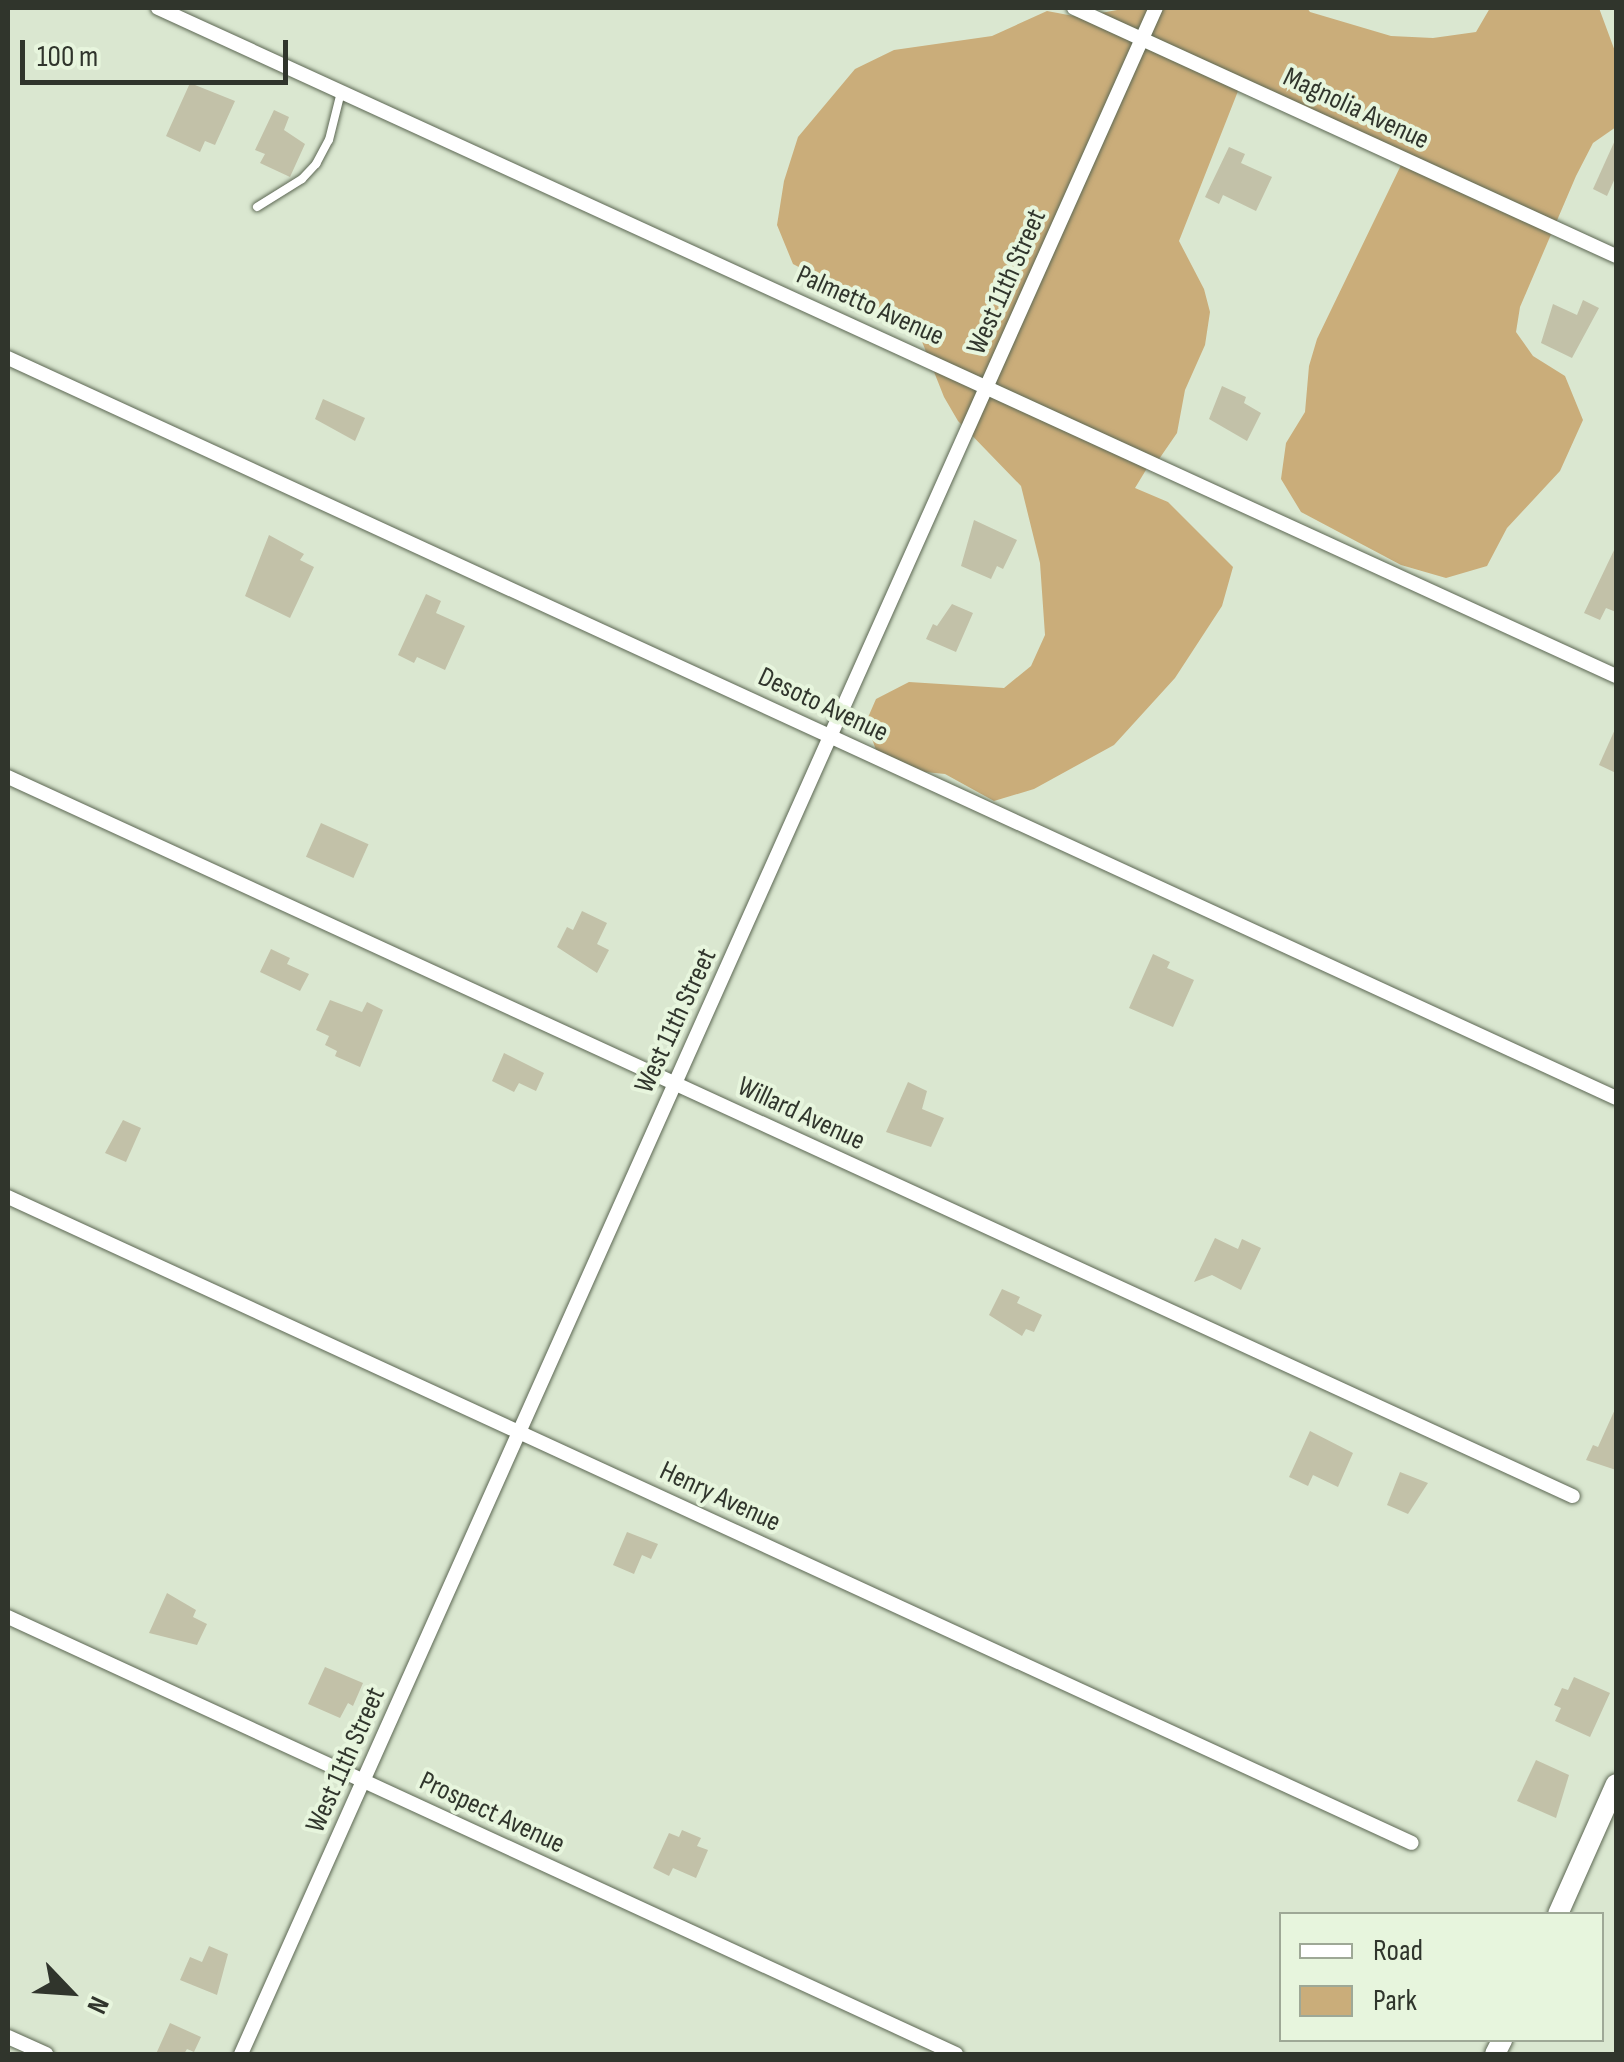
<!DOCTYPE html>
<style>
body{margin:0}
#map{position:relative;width:1624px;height:2062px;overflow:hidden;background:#dae7d0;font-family:"Sofia Sans Condensed",sans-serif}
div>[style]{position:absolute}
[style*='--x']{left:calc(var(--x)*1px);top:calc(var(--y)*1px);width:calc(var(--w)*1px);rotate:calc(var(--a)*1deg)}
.green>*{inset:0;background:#caad7a}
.building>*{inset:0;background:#c2c1a8;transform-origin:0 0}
.roads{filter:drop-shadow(0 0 2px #5c6753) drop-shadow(0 0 2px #5c6753)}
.lane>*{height:8px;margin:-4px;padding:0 4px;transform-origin:4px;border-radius:4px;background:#fff}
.street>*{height:14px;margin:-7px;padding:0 7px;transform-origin:7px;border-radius:7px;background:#fff}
.secondary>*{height:20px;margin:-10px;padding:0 10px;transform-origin:10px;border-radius:10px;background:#fff}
span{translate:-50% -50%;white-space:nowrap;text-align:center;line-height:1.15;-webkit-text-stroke:8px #e7f5dd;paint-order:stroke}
.street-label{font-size:28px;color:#30352c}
.frame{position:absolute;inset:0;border:10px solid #30352c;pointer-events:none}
.legend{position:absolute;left:1279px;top:1912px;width:325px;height:130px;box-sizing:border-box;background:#e7f5dd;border:2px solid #9ea896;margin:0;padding:12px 18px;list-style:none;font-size:30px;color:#30352c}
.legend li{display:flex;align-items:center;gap:20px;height:50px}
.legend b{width:50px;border:2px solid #9ea896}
.north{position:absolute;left:20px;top:1942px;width:100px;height:100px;-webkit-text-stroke:8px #e7f5dd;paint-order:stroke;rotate:115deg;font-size:28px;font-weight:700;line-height:40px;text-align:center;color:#30352c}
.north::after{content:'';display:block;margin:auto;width:35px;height:45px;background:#30352c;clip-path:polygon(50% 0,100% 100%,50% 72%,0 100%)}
.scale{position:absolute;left:20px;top:40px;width:268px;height:45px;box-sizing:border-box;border:5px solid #30352c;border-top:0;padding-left:12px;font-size:30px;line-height:35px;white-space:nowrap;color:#30352c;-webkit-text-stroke:8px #e7f5dd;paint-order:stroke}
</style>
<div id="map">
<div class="green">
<div style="clip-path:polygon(1128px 8px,1307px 8px,1310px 12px,1391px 36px,1433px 38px,1476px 32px,1490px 8px,1599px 8px,1616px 54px,1616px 127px,1593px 143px,1576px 176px,1520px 307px,1516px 332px,1533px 356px,1565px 376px,1583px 420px,1560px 471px,1507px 528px,1487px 566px,1446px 578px,1401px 565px,1301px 512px,1281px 479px,1286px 443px,1305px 412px,1309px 366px,1317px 339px,1403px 161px,1240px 86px,1179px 241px,1204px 289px,1210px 312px,1205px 345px,1185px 390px,1177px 433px,1157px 462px,1152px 460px,1135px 488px,1168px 502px,1233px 567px,1222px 606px,1175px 678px,1114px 745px,1034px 789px,994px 801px,945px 774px,925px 772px,876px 750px,866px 722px,876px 699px,909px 682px,1004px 688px,1031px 666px,1045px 635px,1040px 563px,1021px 486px,958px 421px,944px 397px,917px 329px,793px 264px,777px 225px,784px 181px,798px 137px,855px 69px,894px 50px,992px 36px,1047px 11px,1079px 17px)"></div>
</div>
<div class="building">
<div style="clip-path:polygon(190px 83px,235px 101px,215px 145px,205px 141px,200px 152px,166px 136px)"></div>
<div style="clip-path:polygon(274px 110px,289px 117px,284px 130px,305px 144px,290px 177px,260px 163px,265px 154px,255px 150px)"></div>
<div style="clip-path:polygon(1616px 138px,1616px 176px,1607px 196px,1593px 189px)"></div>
<div style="clip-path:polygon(1229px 147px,1245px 154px,1241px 163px,1272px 177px,1256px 211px,1223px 195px,1219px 204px,1205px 197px)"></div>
<div style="clip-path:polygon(1583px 300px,1599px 308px,1572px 358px,1541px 343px,1553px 304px,1577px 315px)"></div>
<div style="clip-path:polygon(1222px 386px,1246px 397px,1244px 403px,1261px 413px,1247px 441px,1209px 419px)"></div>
<div style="clip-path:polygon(323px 399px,365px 418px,355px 441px,315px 419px)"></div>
<div style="clip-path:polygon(974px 520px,1017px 540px,1003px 569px,997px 566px,991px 579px,961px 566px)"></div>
<div style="clip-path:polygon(269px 535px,304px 554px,300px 560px,314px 567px,290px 618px,245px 596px)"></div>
<div style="clip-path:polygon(1616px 546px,1616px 612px,1606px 608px,1600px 620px,1584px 613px)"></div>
<div style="clip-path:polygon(426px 594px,441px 601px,436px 613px,465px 626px,445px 670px,417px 657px,414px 663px,398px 655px)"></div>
<div style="clip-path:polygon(952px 604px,973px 613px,956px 652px,926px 639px,933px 624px,937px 626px)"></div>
<div style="clip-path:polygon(1616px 727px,1616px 773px,1599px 765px)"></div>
<div style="left:321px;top:823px;width:52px;height:37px;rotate:24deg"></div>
<div style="clip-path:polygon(582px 911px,607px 923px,597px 944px,609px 950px,597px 973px,557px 947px,567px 927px,573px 930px)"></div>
<div style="clip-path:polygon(271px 949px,290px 958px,287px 964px,309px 974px,300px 991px,260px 972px)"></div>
<div style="clip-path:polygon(1153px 954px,1170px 962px,1167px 968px,1194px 980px,1173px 1027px,1129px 1008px)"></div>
<div style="clip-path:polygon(330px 1000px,362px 1012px,367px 1002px,383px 1010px,360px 1067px,335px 1056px,337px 1051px,325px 1045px,329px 1036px,316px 1030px)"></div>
<div style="clip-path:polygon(504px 1053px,544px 1073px,536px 1091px,519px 1083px,514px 1092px,492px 1081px)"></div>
<div style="clip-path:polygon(908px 1082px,927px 1091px,922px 1109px,944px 1118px,931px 1147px,886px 1132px)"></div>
<div style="clip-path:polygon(123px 1120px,141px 1128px,126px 1162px,105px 1153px)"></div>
<div style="clip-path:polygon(1215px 1238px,1238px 1249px,1242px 1239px,1261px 1248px,1241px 1290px,1212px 1275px,1194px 1282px)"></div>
<div style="clip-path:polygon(1002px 1289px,1020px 1297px,1017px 1303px,1042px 1315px,1034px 1332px,1026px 1329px,1022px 1336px,989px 1315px)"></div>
<div style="clip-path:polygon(1616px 1407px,1616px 1470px,1586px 1460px,1593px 1445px,1598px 1447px)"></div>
<div style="clip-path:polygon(1310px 1431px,1353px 1453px,1338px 1487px,1313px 1475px,1308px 1486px,1289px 1477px)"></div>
<div style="clip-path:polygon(1400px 1472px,1428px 1483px,1408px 1514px,1387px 1505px)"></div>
<div style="clip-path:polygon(627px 1532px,658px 1544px,651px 1559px,642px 1555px,634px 1574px,613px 1565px)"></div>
<div style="clip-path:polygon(167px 1593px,196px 1610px,193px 1617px,207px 1624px,197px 1645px,149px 1633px)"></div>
<div style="clip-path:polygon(325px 1667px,363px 1683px,353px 1706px,348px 1703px,340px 1718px,308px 1704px)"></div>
<div style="clip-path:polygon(1574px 1677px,1610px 1693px,1590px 1737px,1555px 1721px,1561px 1708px,1554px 1705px,1562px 1688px,1568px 1690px)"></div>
<div style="clip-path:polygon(1536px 1760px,1569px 1775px,1556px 1818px,1517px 1801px)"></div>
<div style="clip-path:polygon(682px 1830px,701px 1838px,697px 1846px,708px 1850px,696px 1878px,673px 1868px,669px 1876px,653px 1868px,669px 1833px,679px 1837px)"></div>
<div style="clip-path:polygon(209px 1946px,228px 1954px,217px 1995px,180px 1980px,190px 1957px,202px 1962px)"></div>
<div style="clip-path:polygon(170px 2023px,201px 2037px,194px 2052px,187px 2049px,184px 2054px,156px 2054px)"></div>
</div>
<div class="roads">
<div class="lane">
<div style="--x:257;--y:207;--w:53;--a:-31.9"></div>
<div style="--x:302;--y:179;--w:21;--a:-47"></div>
<div style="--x:316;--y:164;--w:27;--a:-62"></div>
<div style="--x:329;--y:140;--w:49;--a:-76"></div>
</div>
<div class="street">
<div style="--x:158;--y:8;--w:1604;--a:24.62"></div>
<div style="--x:1074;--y:8;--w:596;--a:24.59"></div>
<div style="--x:8;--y:358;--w:1770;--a:24.71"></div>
<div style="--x:8;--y:777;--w:1722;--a:24.68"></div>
<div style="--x:8;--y:1197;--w:1545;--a:24.71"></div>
<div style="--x:8;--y:1617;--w:1044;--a:24.75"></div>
<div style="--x:8;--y:2037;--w:42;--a:24.1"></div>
<div style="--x:241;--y:2054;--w:2241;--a:-65.91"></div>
</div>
<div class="secondary">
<div style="--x:1558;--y:1914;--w:142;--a:-66"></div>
<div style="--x:1495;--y:2054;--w:16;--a:-63"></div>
</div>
</div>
<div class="street-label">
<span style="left:1356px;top:109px;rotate:25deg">Magnolia Avenue</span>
<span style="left:1007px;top:282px;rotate:-66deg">West 11th Street</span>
<span style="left:870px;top:306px;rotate:24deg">Palmetto Avenue</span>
<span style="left:823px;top:705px;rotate:25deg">Desoto Avenue</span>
<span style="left:676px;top:1021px;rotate:-65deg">West 11th Street</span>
<span style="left:801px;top:1114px;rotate:25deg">Willard Avenue</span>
<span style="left:720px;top:1497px;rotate:25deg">Henry Avenue</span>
<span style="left:346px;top:1760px;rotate:-66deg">West 11th Street</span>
<span style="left:492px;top:1813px;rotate:25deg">Prospect Avenue</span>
</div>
<div class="frame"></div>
<ul class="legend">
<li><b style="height:12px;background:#fff"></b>Road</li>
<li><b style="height:28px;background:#caad7a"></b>Park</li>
</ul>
<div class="north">N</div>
<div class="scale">100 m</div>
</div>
